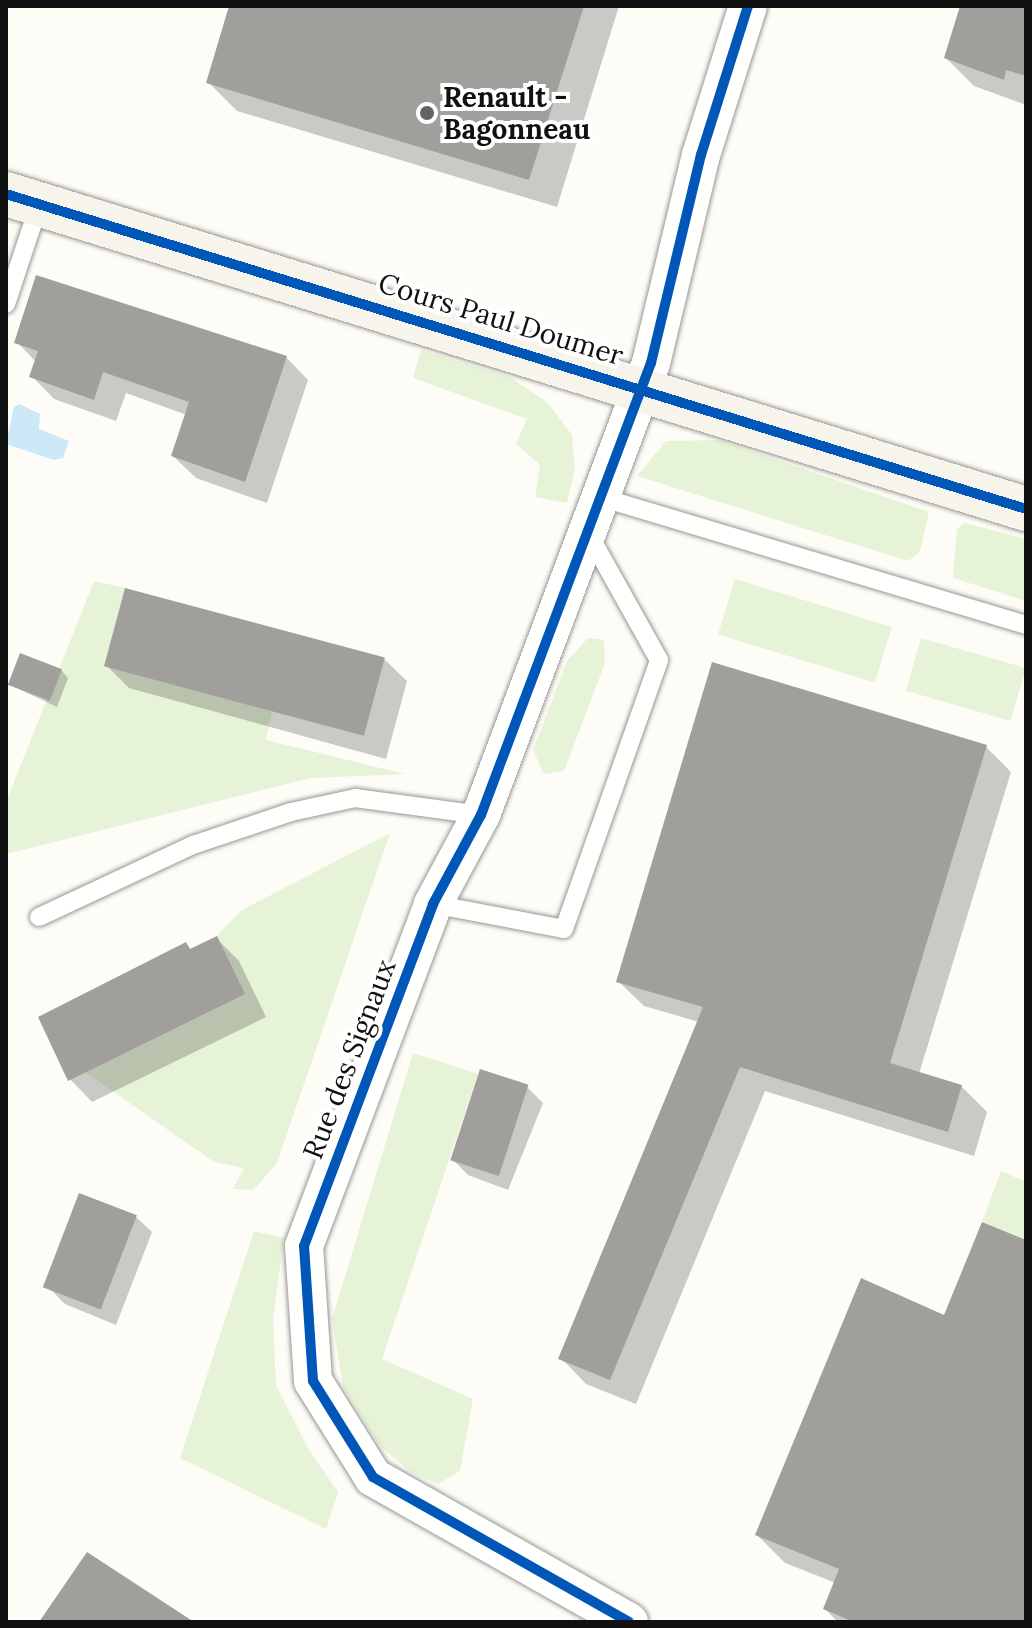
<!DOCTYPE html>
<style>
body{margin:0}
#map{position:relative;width:1032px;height:1628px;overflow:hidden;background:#fdfcf7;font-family:Lora,serif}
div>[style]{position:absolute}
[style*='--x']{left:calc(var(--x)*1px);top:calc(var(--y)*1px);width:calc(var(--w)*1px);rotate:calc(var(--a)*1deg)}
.green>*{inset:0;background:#e7f3d7;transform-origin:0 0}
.water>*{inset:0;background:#cde8f7}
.shadow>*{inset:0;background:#0003}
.building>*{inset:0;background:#a19f9c;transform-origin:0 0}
.roads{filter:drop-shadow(0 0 2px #979795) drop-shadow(0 0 2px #979795)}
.lane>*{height:18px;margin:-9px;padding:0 9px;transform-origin:9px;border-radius:9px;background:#fffffe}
.street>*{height:38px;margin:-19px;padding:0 19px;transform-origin:19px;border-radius:19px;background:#fffffe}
.secondary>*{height:44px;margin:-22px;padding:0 22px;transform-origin:22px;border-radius:22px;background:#f6f4eb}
.cycleway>*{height:10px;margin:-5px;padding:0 5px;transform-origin:5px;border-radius:5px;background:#0057b8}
.dots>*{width:22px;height:22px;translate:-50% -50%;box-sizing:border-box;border:4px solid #fff;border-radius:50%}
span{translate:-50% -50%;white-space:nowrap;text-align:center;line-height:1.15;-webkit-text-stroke:8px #fff;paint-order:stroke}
.poi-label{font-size:28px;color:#111;font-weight:700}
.left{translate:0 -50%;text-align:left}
.street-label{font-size:28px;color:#111}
.frame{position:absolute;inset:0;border:8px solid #111;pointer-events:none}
</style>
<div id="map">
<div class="green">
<div style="clip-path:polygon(421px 350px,510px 377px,548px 403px,572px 435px,575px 469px,567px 503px,535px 497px,540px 465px,516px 444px,527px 419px,413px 378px)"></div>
<div style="clip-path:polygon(719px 440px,929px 512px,920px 552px,908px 561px,637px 476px,666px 441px)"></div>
<div style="clip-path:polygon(965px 523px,1026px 539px,1026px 601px,953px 578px,957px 529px)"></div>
<div style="left:735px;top:579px;width:164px;height:58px;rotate:17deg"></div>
<div style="clip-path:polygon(94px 581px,125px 588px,272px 711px,266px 740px,405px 774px,311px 778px,6px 854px,6px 802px)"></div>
<div style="clip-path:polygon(588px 638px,604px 640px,605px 663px,564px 771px,544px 774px,533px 750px,567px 661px)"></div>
<div style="left:921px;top:638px;width:109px;height:55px;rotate:16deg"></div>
<div style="clip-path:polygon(390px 833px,277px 1163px,253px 1190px,233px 1189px,244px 1168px,214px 1162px,85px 1072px,242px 910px)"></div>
<div style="clip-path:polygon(413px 1053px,478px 1074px,382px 1359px,473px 1399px,460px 1471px,438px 1484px,412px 1473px,379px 1445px,343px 1387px,332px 1319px)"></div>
<div style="clip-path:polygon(1001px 1171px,1026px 1182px,1026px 1240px,982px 1222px)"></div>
<div style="clip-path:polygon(254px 1231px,284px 1238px,273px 1319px,276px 1385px,308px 1448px,338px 1492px,326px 1529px,180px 1458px)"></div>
</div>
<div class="water">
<div style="clip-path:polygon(19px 404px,40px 414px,39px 429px,69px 441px,63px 458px,54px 460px,6px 444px,14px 407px)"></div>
</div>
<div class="shadow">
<div style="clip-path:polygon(231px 6px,619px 6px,557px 207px,237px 111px,209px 83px)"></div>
<div style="clip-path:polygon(962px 6px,1026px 6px,1026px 105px,974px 86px,946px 58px)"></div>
<div style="clip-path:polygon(17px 342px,286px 357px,308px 380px,267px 503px,196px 478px,173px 456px,187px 415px,126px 393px,116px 421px,54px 399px,32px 376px,36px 362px)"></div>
<div style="clip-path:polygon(384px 659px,407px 681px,386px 759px,129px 688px,106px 665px)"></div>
<div style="clip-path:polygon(61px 670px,68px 678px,57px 707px,10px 685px)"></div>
<div style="clip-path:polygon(986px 747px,1011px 772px,919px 1074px,961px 1086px,987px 1112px,974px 1156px,765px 1091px,636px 1404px,586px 1384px,561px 1358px,699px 1022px,644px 1006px,618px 981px)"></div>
<div style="clip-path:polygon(217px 939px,239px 961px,266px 1017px,92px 1102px,70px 1079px,186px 945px,192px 950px)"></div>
<div style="clip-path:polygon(527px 1087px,543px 1103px,508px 1190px,468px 1175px,452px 1159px)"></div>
<div style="clip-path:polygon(136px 1217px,152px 1232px,116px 1325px,65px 1304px,49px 1288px)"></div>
<div style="clip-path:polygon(1026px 1242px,1026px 1622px,838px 1622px,825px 1609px,836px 1583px,785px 1563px,757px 1535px,945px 1317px)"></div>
</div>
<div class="building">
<div style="clip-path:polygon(229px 6px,584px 6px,529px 180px,206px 83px)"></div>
<div style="clip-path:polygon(960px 6px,1026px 6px,1026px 76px,1006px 70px,1004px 80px,944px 58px)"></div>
<div style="clip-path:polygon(36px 275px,287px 356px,245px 482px,171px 456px,189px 402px,103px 372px,94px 400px,29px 377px,38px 351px,14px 343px)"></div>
<div style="left:125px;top:588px;width:269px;height:81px;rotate:15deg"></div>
<div style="left:20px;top:653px;width:45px;height:34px;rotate:21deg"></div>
<div style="clip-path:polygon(712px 662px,987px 745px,890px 1063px,962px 1085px,948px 1132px,740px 1067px,610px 1380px,558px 1359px,703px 1007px,616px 982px)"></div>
<div style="clip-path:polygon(217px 936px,245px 994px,68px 1081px,38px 1017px,186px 942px,190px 949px)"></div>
<div style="left:480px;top:1069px;width:51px;height:96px;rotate:18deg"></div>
<div style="left:79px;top:1193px;width:62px;height:101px;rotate:21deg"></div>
<div style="clip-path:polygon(982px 1222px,1026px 1240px,1026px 1622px,854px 1622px,823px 1609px,839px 1569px,755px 1535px,861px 1278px,944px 1315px)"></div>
<div style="clip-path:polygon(87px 1552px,194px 1622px,39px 1622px)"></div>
</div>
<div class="roads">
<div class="lane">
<div style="--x:6;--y:304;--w:104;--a:-71.6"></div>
<div style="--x:603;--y:498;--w:442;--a:16.7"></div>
<div style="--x:433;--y:904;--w:133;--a:10.8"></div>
<div style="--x:564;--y:929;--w:285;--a:-70.5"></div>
<div style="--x:659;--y:660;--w:143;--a:-119.2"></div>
<div style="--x:39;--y:917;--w:170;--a:-25.1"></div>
<div style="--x:193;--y:845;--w:103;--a:-18.6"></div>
<div style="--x:291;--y:812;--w:66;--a:-12.3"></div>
<div style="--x:355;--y:798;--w:127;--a:7.7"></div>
</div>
<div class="street">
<div style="--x:629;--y:1622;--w:294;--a:-150.5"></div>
<div style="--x:373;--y:1477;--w:113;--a:-122"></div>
<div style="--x:313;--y:1381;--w:135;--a:-93.8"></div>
<div style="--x:304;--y:1246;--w:366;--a:-69.3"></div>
<div style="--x:433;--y:904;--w:101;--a:-61.7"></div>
<div style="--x:481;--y:815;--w:483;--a:-69.4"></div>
<div style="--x:651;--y:363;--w:214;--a:-76.5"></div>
<div style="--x:701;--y:155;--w:156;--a:-72.5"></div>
</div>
<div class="secondary">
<div style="--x:6;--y:194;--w:1068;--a:17.16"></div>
</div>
</div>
<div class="cycleway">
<div style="--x:6;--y:194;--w:1068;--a:17.16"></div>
<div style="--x:629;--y:1622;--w:294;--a:-150.5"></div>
<div style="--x:373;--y:1477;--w:113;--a:-122"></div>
<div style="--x:313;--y:1381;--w:135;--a:-93.8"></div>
<div style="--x:304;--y:1246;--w:366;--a:-69.3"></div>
<div style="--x:433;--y:904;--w:101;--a:-61.7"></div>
<div style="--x:481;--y:815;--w:483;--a:-69.4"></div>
<div style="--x:651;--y:363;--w:214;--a:-76.5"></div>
<div style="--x:701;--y:155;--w:156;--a:-72.5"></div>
</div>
<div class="dots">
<div style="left:427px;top:113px;background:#646362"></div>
</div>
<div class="poi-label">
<span class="left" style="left:443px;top:113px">Renault -<br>Bagonneau</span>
</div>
<div class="street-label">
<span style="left:501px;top:319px;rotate:17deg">Cours Paul Doumer</span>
<span style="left:349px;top:1059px;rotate:-69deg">Rue des Signaux</span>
</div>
<div class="frame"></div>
</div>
